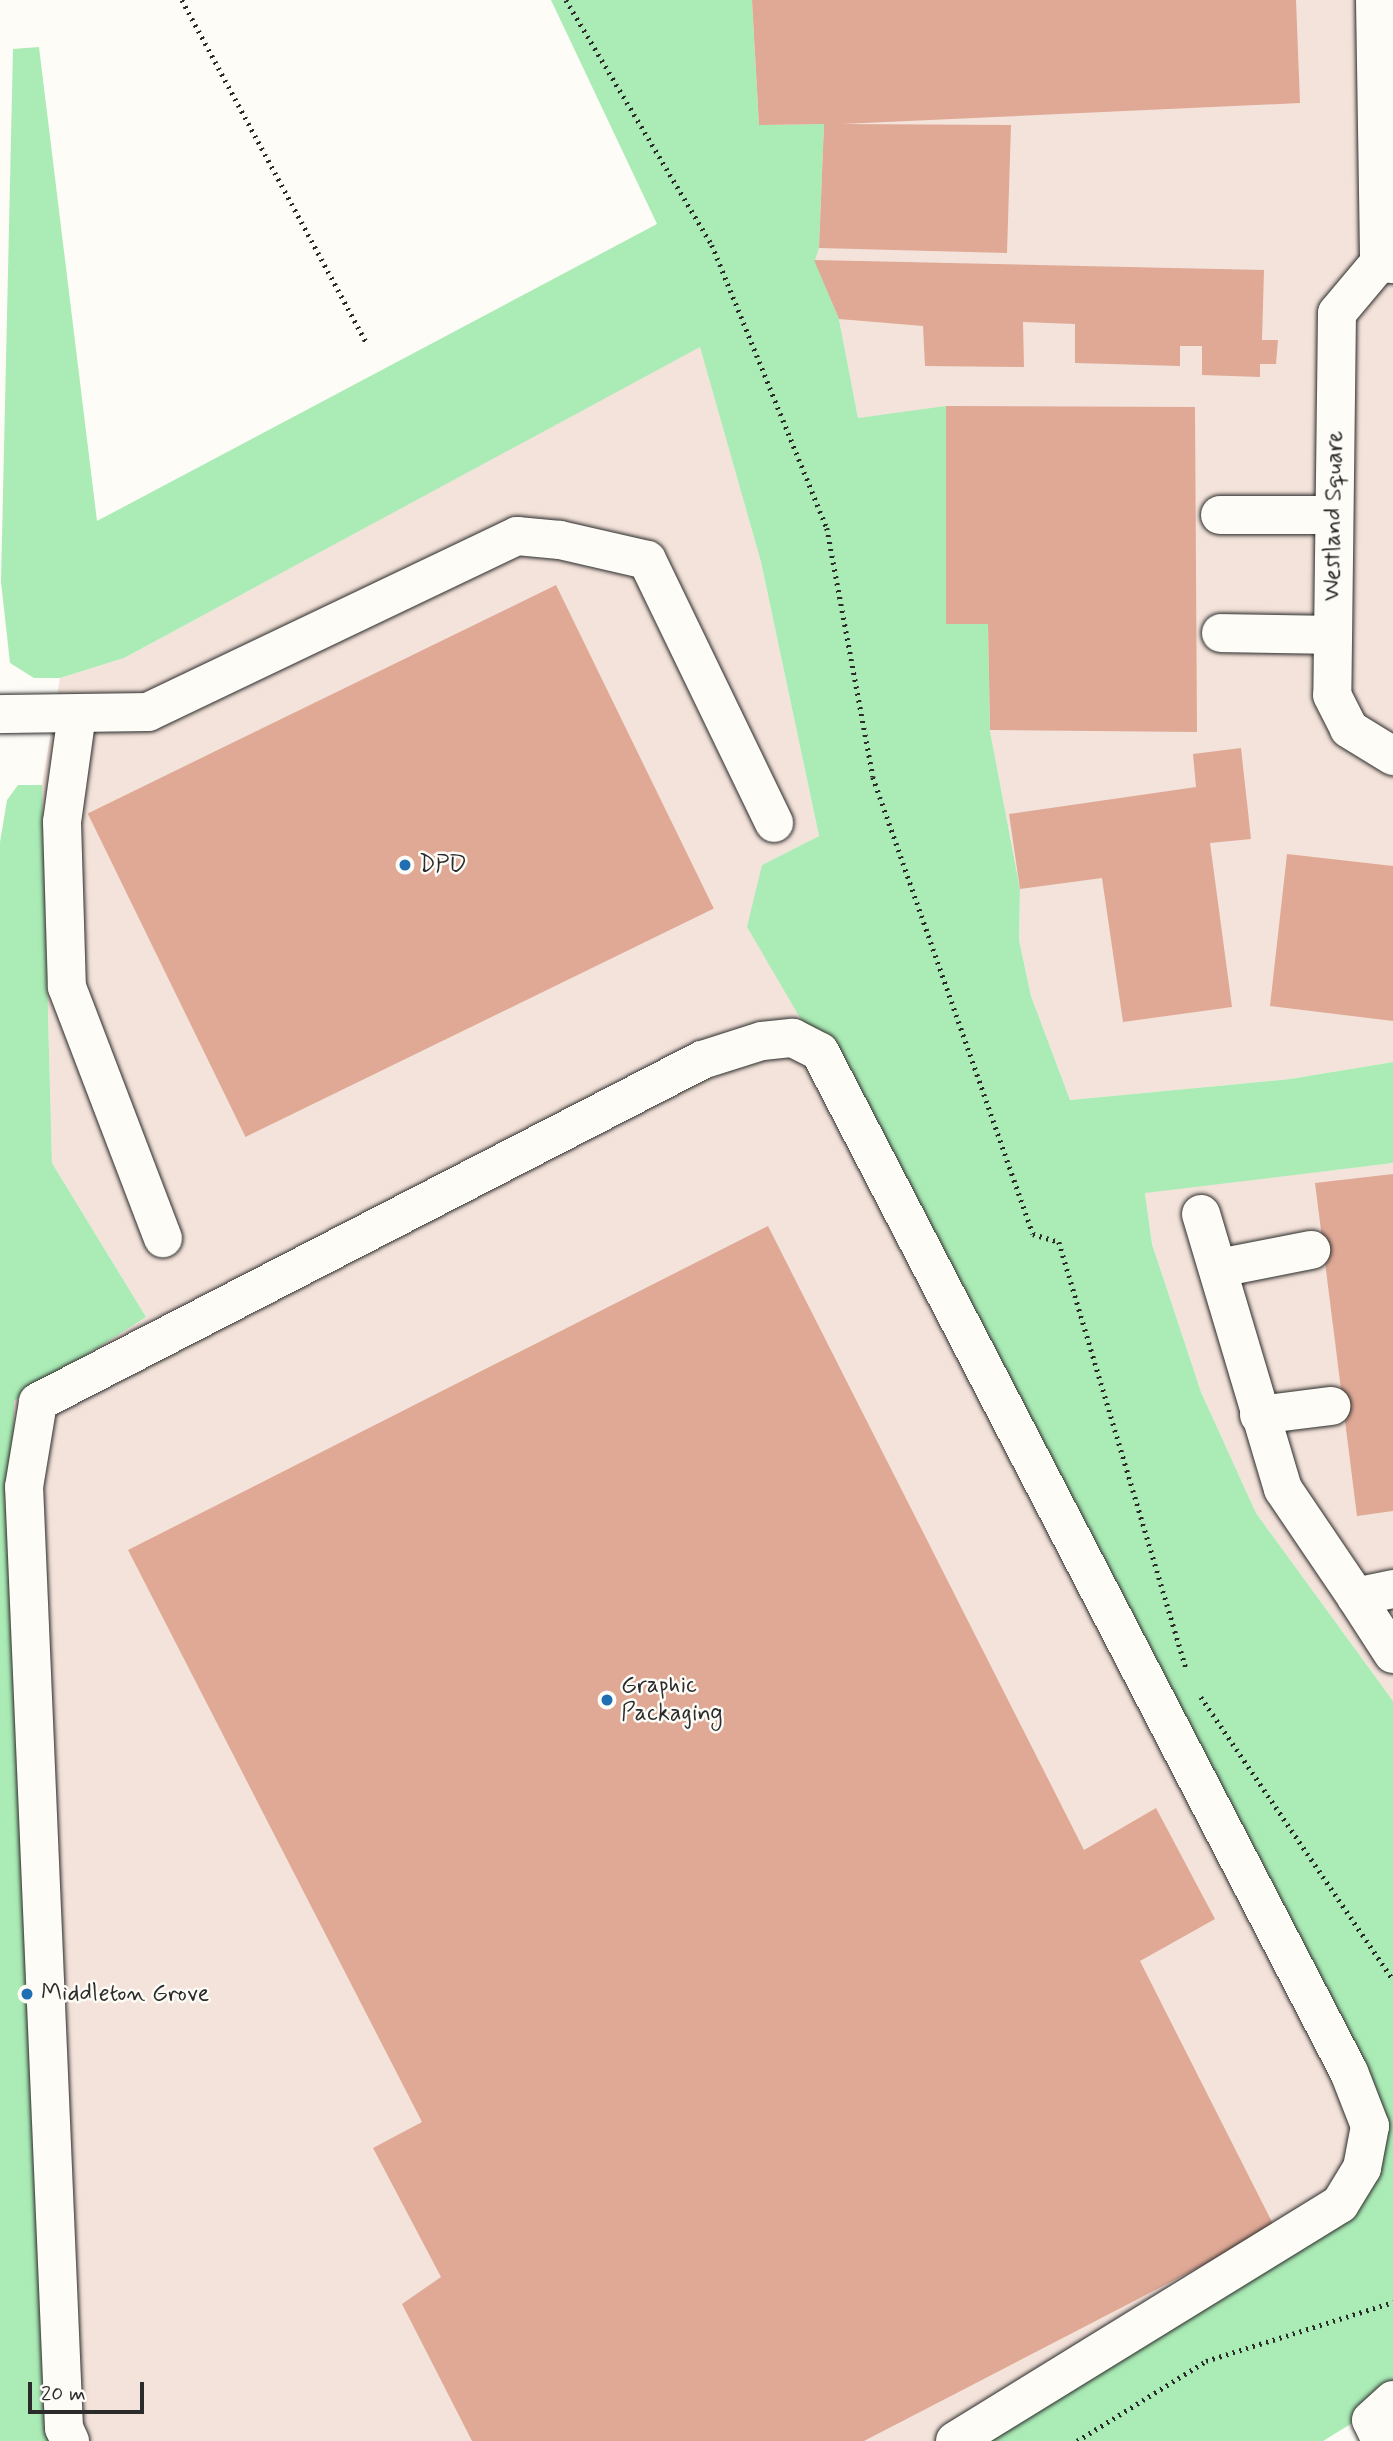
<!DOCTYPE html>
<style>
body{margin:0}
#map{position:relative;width:1393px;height:2441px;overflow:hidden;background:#fdfcf7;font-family:Mynerve,sans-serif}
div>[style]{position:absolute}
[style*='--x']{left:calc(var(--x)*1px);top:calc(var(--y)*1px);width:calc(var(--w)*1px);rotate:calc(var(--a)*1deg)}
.built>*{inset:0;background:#f4e3da}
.green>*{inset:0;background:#abecb6}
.building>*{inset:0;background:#dfa996;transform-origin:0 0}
.path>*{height:4.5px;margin-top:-2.25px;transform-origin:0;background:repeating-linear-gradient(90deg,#2b2b2b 0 2px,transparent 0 7px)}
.roads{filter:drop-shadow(0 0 2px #2b2b2b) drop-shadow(0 0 2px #2b2b2b)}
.minor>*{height:38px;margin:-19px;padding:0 19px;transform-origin:19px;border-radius:19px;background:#fdfcf7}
.dots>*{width:19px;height:19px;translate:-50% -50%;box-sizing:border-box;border:4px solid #fdfcf7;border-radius:50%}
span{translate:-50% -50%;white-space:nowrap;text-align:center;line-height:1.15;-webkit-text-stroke:5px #fdfcf7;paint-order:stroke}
.street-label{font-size:24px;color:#2b2b2b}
.poi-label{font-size:24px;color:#2b2b2b}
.left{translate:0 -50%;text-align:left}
.scale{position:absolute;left:28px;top:2382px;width:116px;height:32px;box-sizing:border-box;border:4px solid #2b2b2b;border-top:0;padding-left:9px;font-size:21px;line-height:24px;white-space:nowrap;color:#2b2b2b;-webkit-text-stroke:5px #fdfcf7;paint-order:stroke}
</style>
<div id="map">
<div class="built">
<div style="clip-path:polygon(752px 0,1393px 0,1393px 1062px,1290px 1079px,1070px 1100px,1031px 996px,1019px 940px,1020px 889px,990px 731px,988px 624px,946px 624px,946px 407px,858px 418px,839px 319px,814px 260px,819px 247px,824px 125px,759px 125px)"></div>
<div style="clip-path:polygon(700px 346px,761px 562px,819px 836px,762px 865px,820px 1052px,1349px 2072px,1362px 2168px,955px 2441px,50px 2441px,15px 1663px,14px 1401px,146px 1317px,52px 1163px,42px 785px,60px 678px,124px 658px)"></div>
<div style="clip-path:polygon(1393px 1163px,1393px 1701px,1256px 1513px,1201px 1392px,1152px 1244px,1145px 1192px)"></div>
</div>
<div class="green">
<div style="clip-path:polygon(551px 0,752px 0,759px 125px,824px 124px,819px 248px,815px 260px,839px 319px,858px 418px,946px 406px,946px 624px,988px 624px,990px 731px,1020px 889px,1019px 940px,1031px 996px,1070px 1100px,1290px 1079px,1393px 1062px,1393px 1163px,1145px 1193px,1152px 1244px,1201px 1392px,1256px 1513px,1393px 1701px,1393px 2398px,1323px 2441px,955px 2441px,1340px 2204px,1370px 2126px,820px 1052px,747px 927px,762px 865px,819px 836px,761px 562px,700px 347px,124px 658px,60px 678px,34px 678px,10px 663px,1px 582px,13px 49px,39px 47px,97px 521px,657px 224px)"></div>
<div style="clip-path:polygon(18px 785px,42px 785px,52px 1163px,146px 1317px,14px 1401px,15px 1663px,50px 2441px,0 2441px,0 842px,7px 800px)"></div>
</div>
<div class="building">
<div style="clip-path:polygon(752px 0,1296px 0,1300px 103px,842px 124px,1011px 125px,1007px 253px,819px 248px,824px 124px,759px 125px)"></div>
<div style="clip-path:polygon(814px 260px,1264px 270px,1262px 340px,1278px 340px,1276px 364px,1260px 364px,1260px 377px,1202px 375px,1202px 346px,1180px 346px,1180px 366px,1075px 363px,1075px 324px,1023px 322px,1024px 367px,925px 366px,923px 326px,839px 319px)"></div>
<div style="clip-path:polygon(946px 406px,1195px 407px,1197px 732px,990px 730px,988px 624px,946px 624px)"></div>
<div style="left:556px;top:585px;width:360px;height:521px;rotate:64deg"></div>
<div style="clip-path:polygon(1241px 748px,1251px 839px,1210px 843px,1232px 1007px,1123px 1022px,1102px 878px,1020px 889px,1009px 814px,1196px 787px,1193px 754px)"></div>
<div style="clip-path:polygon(1287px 854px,1393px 866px,1393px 1021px,1270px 1006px)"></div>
<div style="clip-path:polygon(1393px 1174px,1393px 1511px,1357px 1516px,1315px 1183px)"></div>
<div style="clip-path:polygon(768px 1226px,1084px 1850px,1156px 1808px,1215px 1919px,1140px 1961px,1275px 2228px,864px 2441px,472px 2441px,402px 2304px,441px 2277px,373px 2148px,422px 2122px,128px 1550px)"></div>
</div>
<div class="path">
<div style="--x:182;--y:0;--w:390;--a:61.7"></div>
<div style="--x:566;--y:0;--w:285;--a:59.2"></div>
<div style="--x:712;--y:245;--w:305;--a:67.9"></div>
<div style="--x:827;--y:528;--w:253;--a:79.5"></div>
<div style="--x:873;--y:777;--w:484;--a:70.7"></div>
<div style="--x:1033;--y:1234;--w:27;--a:17"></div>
<div style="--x:1059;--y:1242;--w:444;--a:73.4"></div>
<div style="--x:1201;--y:1697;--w:342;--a:55.8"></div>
<div style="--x:1077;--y:2441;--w:152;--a:-31.8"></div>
<div style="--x:1206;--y:2361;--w:196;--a:-17.5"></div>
</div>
<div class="roads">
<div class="minor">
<div style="--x:1375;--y:0;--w:263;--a:89.1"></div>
<div style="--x:1393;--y:264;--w:14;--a:-176"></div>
<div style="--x:1379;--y:263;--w:65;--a:130"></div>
<div style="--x:1337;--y:313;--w:382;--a:90.7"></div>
<div style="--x:1332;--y:695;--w:38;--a:63"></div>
<div style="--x:1349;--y:729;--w:52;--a:31.5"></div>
<div style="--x:1220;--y:515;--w:114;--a:0"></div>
<div style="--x:1221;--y:633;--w:112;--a:1"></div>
<div style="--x:0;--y:714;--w:148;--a:-0.8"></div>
<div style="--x:148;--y:712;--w:409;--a:-25.5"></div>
<div style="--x:517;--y:536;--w:43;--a:5.3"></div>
<div style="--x:560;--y:540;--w:89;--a:12.9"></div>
<div style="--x:647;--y:560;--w:292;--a:64.2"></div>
<div style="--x:77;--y:714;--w:109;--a:97.9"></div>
<div style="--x:62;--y:822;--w:165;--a:88.3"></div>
<div style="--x:67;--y:987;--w:269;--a:69.1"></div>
<div style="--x:1201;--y:1214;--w:287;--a:73.4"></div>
<div style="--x:1283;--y:1489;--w:130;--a:55.9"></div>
<div style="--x:1219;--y:1268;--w:94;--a:-11.1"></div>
<div style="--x:1259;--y:1415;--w:73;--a:-7.1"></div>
<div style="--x:1393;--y:1589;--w:38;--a:168"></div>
<div style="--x:1356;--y:1597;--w:68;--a:57"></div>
<div style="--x:70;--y:2441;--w:14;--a:-115"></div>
<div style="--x:64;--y:2428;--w:942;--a:-92.43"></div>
<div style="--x:24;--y:1487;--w:86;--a:-80.6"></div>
<div style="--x:38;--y:1402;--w:747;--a:-27.25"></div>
<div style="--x:702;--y:1060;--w:63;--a:-17.6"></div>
<div style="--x:762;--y:1041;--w:31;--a:-6"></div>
<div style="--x:793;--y:1038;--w:30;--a:27"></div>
<div style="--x:820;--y:1052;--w:1149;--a:62.59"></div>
<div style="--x:1349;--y:2072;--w:58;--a:68.7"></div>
<div style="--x:1370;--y:2126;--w:43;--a:100.8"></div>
<div style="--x:1362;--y:2168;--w:42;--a:121.4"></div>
<div style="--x:1340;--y:2204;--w:452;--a:148.4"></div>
<div style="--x:1381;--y:2441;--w:23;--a:-115"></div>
<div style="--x:1371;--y:2420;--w:30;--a:-42"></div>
</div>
</div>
<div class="dots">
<div style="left:405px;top:865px;background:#1f6fb2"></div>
<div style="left:607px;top:1700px;background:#1f6fb2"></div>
<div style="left:27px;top:1994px;background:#1f6fb2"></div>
</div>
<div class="street-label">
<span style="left:1334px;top:516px;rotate:-89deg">Westland Square</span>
</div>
<div class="poi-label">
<span class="left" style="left:419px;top:865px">DPD</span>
<span class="left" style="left:621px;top:1700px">Graphic<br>Packaging</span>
<span class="left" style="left:41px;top:1994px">Middleton Grove</span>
</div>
<div class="scale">20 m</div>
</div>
